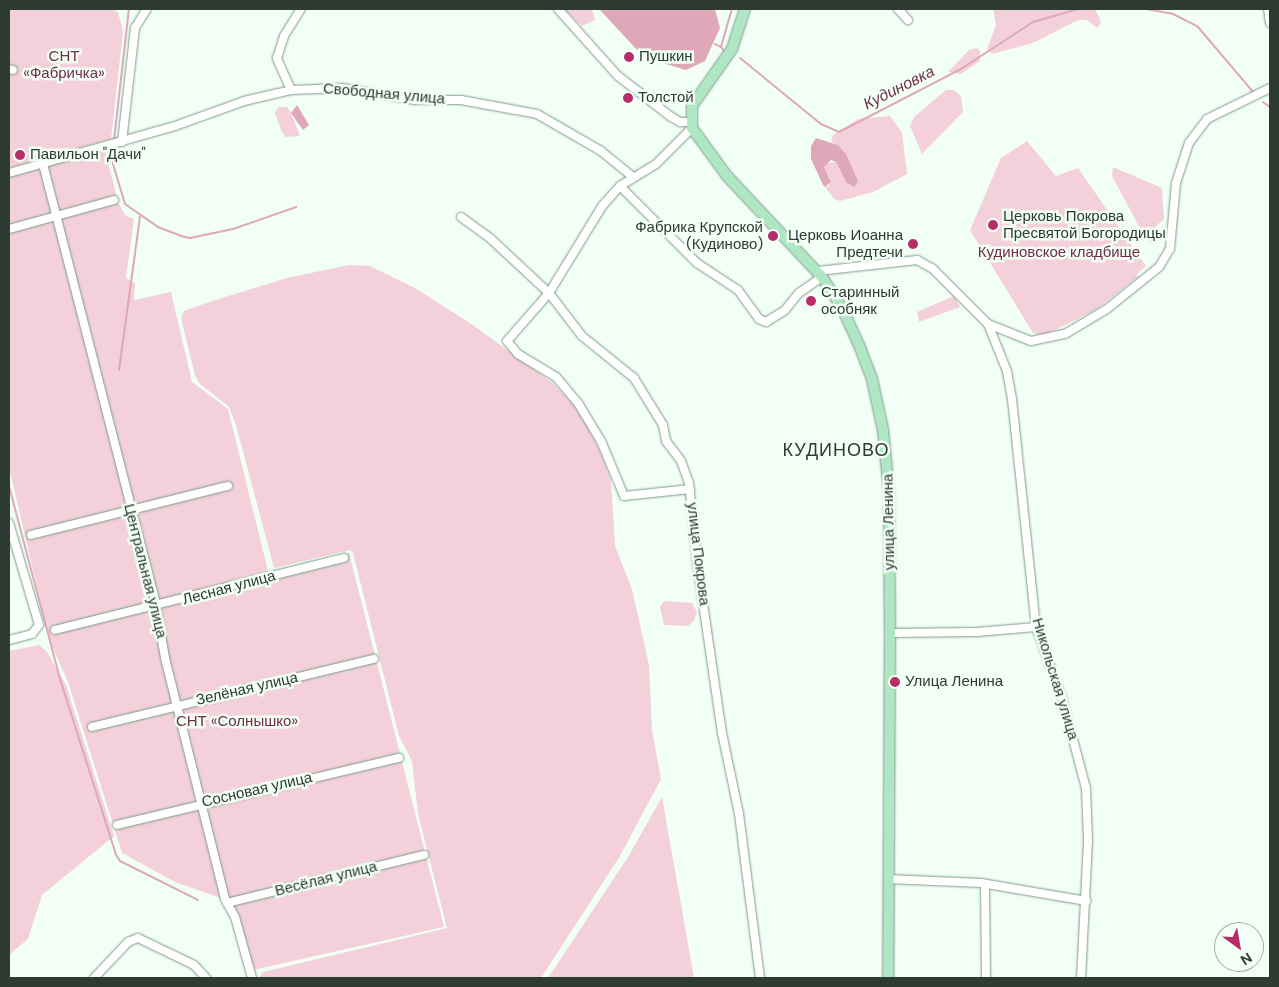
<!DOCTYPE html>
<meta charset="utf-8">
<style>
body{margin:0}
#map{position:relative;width:1279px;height:987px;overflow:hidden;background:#f2fff6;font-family:"DM Sans",sans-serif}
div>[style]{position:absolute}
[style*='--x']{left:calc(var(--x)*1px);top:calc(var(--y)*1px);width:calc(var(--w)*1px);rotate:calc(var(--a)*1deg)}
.green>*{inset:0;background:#f3d0da}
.water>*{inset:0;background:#dea8b8}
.stream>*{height:2px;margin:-1px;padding:0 1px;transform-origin:1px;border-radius:1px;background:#dea8b8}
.roads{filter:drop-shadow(0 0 1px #7c9b86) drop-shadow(0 0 1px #7c9b86)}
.minor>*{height:8px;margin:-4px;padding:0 4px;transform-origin:4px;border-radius:4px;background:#fff}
.major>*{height:10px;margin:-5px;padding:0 5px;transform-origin:5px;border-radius:5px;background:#afe6c4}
.dots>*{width:14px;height:14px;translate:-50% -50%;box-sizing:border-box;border:2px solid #f2fff6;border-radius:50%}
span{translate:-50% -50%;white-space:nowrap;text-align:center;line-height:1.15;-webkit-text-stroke:5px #f2fff6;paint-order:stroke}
.park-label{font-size:15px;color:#702f47}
.poi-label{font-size:15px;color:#2e3b32}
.left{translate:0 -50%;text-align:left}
.right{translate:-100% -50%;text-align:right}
.street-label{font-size:15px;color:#2e3b32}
.water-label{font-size:16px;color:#723149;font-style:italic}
.quarter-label{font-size:18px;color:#2e3b32;letter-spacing:1px}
.frame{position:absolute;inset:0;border:10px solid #2e3b32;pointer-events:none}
.north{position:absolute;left:1214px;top:922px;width:50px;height:50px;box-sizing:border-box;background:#f2fff6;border:1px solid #a4b1a8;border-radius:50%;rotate:148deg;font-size:14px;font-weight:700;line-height:20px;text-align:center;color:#2e3b32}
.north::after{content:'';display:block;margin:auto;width:18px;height:22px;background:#b72d69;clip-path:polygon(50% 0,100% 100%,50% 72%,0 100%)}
</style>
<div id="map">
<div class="green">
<div style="clip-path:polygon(9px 9px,111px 9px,118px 12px,123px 31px,111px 139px,9px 168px)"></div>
<div style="clip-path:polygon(564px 9px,592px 9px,595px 20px,582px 26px)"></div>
<div style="clip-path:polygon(993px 9px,1095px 9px,1101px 22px,1098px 28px,1086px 20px,1078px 20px,1033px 43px,992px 54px,987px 49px,996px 25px)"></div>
<div style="clip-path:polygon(977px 48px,980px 51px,980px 61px,961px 74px,948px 72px,969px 50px)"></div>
<div style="clip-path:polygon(946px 90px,954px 90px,961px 96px,963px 112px,922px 154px,910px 126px,914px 117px)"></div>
<div style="clip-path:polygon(278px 107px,287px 107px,291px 113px,300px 136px,286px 137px,282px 132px,275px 113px)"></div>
<div style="clip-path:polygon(890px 116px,902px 133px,907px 174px,873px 192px,840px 201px,834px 199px,825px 187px,829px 186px,830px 179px,824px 167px,826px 163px,836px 162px,846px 182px,838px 145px,831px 141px,833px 135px,858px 119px)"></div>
<div style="clip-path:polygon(1027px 141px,1056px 176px,1078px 168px,1146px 266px,1136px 275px,1138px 277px,1097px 309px,1045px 335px,1033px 333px,970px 230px,1001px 158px)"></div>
<div style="clip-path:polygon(105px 150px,118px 202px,125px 215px,134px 219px,126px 278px,135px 283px,134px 300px,171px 292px,192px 382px,228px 409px,269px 575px,349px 553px,444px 927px,249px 971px,238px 928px,223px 899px,175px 882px,122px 853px,68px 682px,49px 639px,9px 467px,9px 176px,40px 167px,42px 176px,46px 175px,46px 166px)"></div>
<div style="clip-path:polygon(1113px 167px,1162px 188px,1164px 219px,1157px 225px,1155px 239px,1150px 242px,1143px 234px,1112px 176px)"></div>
<div style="clip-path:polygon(349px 265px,370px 266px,415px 288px,470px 323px,553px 383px,575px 406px,586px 423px,602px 456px,611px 481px,615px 546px,632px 589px,649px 665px,652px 730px,661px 779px,620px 856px,541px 978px,259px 978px,263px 972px,447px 928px,418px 814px,412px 761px,399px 736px,353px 553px,350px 550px,274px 568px,236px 425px,229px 407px,199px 383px,195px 375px,181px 318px,184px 311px,209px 302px,287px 278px)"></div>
<div style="clip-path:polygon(954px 296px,960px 307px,919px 322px,917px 312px)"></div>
<div style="clip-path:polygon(664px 601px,692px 603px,697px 612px,694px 621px,688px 626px,664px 625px,660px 607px)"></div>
<div style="clip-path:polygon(39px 645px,47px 652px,66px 685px,114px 836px,42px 895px,28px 939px,9px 955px,9px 651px)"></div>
<div style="clip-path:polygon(662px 797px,694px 978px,548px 978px,628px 857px)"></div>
</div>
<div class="water">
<div style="clip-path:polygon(599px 9px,715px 9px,720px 28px,705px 61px,686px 70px,653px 60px,638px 51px)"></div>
<div style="clip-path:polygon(297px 105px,309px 125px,303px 130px,291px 113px)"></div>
<div style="clip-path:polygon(816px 138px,838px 145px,846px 154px,858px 181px,854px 187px,846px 182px,836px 162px,831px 160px,824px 167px,831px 182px,825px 187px,823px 185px,811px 159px,811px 146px)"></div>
</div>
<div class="stream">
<div style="--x:1146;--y:9;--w:27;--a:10"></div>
<div style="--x:1173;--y:14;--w:28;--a:27"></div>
<div style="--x:1198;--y:27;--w:87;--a:49.7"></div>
<div style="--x:715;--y:44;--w:7;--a:27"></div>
<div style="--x:724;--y:51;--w:5;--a:-127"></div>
<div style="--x:721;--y:47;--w:40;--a:-74"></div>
<div style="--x:740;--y:58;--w:104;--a:39.2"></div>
<div style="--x:821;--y:124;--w:20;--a:24"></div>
<div style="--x:839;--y:132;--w:137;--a:-27.3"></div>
<div style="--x:961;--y:69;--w:86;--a:-33.1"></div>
<div style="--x:1033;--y:22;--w:47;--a:-16.1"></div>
<div style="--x:1263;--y:102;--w:9;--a:36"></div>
<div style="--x:114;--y:140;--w:132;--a:-83.5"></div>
<div style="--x:113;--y:148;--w:16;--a:90"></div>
<div style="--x:113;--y:164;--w:42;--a:73.3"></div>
<div style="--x:125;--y:204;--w:40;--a:34.9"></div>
<div style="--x:158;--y:227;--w:25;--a:21"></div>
<div style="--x:181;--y:236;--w:9;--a:13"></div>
<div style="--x:190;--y:238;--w:44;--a:-11.8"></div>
<div style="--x:233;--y:229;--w:67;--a:-19.2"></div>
<div style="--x:119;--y:370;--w:155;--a:-82.2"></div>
<div style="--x:9;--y:486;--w:200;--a:75.2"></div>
<div style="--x:60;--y:679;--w:185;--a:72.3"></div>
<div style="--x:116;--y:855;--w:7;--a:56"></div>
<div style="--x:120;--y:861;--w:87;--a:26.6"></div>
</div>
<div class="roads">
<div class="minor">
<div style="--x:558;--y:9;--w:90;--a:48.2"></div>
<div style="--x:618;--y:76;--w:66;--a:37.6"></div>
<div style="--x:670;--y:116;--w:12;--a:31"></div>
<div style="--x:680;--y:122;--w:10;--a:0"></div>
<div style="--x:898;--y:9;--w:15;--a:48"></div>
<div style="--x:1268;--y:9;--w:14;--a:82"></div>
<div style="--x:9;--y:69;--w:4;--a:14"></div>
<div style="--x:291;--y:90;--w:35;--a:-114"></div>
<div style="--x:277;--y:58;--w:23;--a:-72"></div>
<div style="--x:284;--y:36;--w:32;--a:-58"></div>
<div style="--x:122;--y:142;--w:115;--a:-83.5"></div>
<div style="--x:135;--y:28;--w:22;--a:-58"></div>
<div style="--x:43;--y:164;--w:451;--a:75.6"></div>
<div style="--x:155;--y:601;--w:58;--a:80"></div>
<div style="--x:165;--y:658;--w:248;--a:76"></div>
<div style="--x:225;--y:899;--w:21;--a:61"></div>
<div style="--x:235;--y:917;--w:63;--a:74.4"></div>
<div style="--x:9;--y:173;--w:173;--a:-15.8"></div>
<div style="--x:175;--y:126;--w:73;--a:-19.9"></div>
<div style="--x:244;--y:101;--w:48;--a:-13.2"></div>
<div style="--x:291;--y:90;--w:52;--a:-2.2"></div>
<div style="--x:343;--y:88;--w:73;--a:9.5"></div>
<div style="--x:415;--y:100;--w:46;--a:0"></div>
<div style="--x:461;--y:100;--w:77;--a:10.4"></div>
<div style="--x:537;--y:114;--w:74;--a:30"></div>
<div style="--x:601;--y:151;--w:41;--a:39.1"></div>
<div style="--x:620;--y:186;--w:109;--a:45"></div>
<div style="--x:697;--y:263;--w:49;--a:33.4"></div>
<div style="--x:738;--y:290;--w:36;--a:54"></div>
<div style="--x:759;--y:319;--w:8;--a:23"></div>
<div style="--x:766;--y:322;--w:22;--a:-32"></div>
<div style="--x:785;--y:310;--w:22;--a:-51"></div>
<div style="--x:799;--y:293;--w:28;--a:-35"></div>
<div style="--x:461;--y:217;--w:37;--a:36"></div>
<div style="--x:491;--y:239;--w:79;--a:43"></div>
<div style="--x:549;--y:293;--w:54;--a:52.5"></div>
<div style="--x:582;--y:336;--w:67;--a:38.9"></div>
<div style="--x:634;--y:378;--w:55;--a:58.3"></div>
<div style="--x:663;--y:425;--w:16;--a:79"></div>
<div style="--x:666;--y:441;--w:25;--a:53"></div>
<div style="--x:681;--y:461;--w:23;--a:70"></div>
<div style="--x:689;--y:483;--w:79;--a:84.2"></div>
<div style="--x:697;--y:562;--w:173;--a:81.7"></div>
<div style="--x:722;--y:733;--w:83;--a:78.1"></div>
<div style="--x:739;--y:814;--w:165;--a:82.7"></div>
<div style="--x:9;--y:229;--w:109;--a:-15.4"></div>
<div style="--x:818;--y:271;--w:100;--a:-6.3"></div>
<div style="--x:917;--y:260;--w:18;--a:29"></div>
<div style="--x:933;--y:269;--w:78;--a:45"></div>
<div style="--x:988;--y:324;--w:46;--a:21.6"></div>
<div style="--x:1031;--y:341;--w:35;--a:-12"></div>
<div style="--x:1065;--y:334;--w:49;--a:-30.8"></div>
<div style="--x:1107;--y:309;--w:67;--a:-38.9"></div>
<div style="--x:1159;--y:267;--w:21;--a:-59"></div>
<div style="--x:1170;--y:249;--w:66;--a:-84.8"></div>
<div style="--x:1176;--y:183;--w:42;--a:-72"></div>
<div style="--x:1189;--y:143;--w:30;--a:-53"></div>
<div style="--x:1207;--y:119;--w:70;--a:-26.2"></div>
<div style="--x:988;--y:324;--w:51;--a:68"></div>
<div style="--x:1007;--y:371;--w:28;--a:80"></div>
<div style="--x:1012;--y:399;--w:229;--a:84"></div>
<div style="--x:1036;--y:627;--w:76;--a:69.9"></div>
<div style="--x:1062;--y:698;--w:93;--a:75.1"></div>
<div style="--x:1086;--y:788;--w:53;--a:87.8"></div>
<div style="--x:1088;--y:841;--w:137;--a:92.9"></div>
<div style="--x:690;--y:489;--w:66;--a:173.9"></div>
<div style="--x:624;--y:496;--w:60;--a:-112.7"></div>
<div style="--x:601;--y:441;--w:44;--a:-121.2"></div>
<div style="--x:578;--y:403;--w:34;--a:-130"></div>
<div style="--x:556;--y:377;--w:44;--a:-148.8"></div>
<div style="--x:518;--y:354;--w:17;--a:-130"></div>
<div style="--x:507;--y:341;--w:64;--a:-48.8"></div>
<div style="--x:549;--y:293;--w:103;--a:-58.5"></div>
<div style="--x:603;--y:205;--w:25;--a:-48"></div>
<div style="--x:620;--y:186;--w:42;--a:-31.4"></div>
<div style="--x:656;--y:164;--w:51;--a:-45"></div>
<div style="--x:9;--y:523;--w:106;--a:73.6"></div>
<div style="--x:39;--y:625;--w:11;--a:128"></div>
<div style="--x:32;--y:634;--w:24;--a:165"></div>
<div style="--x:31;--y:535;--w:203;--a:-14"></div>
<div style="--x:55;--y:630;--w:298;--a:-14"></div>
<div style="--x:890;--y:633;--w:87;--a:-0.7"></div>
<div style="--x:977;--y:632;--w:59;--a:-4.8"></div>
<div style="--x:92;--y:727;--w:290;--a:-13.6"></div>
<div style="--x:117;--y:825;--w:290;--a:-13.4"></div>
<div style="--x:888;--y:879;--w:93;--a:2.5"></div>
<div style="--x:981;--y:883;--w:107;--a:9.7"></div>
<div style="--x:985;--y:884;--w:94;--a:89.4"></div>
<div style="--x:227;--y:903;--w:203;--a:-13.7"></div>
<div style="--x:94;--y:978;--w:50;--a:-46.6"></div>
<div style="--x:128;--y:942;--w:11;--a:-22"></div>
<div style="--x:138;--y:938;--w:62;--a:25.7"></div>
<div style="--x:194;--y:965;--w:18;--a:47"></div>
</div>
<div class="major">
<div style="--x:745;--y:9;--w:42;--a:108"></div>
<div style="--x:732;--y:49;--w:70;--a:125.1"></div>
<div style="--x:692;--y:106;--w:22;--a:90"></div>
<div style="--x:692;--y:128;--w:59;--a:53.9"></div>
<div style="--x:727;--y:176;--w:139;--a:46.8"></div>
<div style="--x:822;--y:277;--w:37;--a:57"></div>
<div style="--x:842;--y:308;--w:41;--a:65.3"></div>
<div style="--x:859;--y:345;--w:36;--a:69"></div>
<div style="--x:872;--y:379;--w:52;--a:77.8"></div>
<div style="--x:883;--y:430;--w:61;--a:84.4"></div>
<div style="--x:889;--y:491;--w:142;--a:89.6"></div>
<div style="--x:890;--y:633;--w:345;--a:90.3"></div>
</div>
</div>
<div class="dots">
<div style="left:629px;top:57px;background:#b72d69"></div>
<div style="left:628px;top:98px;background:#b72d69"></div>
<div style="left:20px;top:155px;background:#b72d69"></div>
<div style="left:993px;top:225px;background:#b72d69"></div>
<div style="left:773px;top:236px;background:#b72d69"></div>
<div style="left:913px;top:244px;background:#b72d69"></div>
<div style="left:811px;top:301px;background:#b72d69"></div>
<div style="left:895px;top:682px;background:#b72d69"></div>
</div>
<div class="park-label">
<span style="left:64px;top:65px">СНТ<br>«Фабричка»</span>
<span style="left:1059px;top:253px">Кудиновское кладбище</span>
<span style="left:237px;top:722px">СНТ «Солнышко»</span>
</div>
<div class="poi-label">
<span class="left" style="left:639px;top:57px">Пушкин</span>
<span class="left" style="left:638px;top:98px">Толстой</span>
<span class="left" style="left:30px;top:155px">Павильон "Дачи"</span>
<span class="left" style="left:1003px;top:225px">Церковь Покрова<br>Пресвятой Богородицы</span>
<span class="right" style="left:763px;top:236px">Фабрика Крупской<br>(Кудиново)</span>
<span class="right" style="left:903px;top:244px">Церковь Иоанна<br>Предтечи</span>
<span class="left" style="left:821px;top:301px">Старинный<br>особняк</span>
<span class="left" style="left:905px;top:682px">Улица Ленина</span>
</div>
<div class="street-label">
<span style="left:384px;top:94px;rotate:5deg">Свободная улица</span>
<span style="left:889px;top:522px;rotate:-91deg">улица Ленина</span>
<span style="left:698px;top:554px;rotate:83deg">улица Покрова</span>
<span style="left:145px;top:571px;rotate:76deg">Центральная улица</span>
<span style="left:229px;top:588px;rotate:-15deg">Лесная улица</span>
<span style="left:1055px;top:679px;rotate:73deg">Никольская улица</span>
<span style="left:247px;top:689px;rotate:-13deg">Зелёная улица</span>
<span style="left:257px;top:790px;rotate:-13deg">Сосновая улица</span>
<span style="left:326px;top:879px;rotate:-14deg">Весёлая улица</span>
</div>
<div class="water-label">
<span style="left:899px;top:88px;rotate:-27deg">Кудиновка</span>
</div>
<div class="quarter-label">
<span style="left:836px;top:450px">КУДИНОВО</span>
</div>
<div class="frame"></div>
<div class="north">N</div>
</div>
